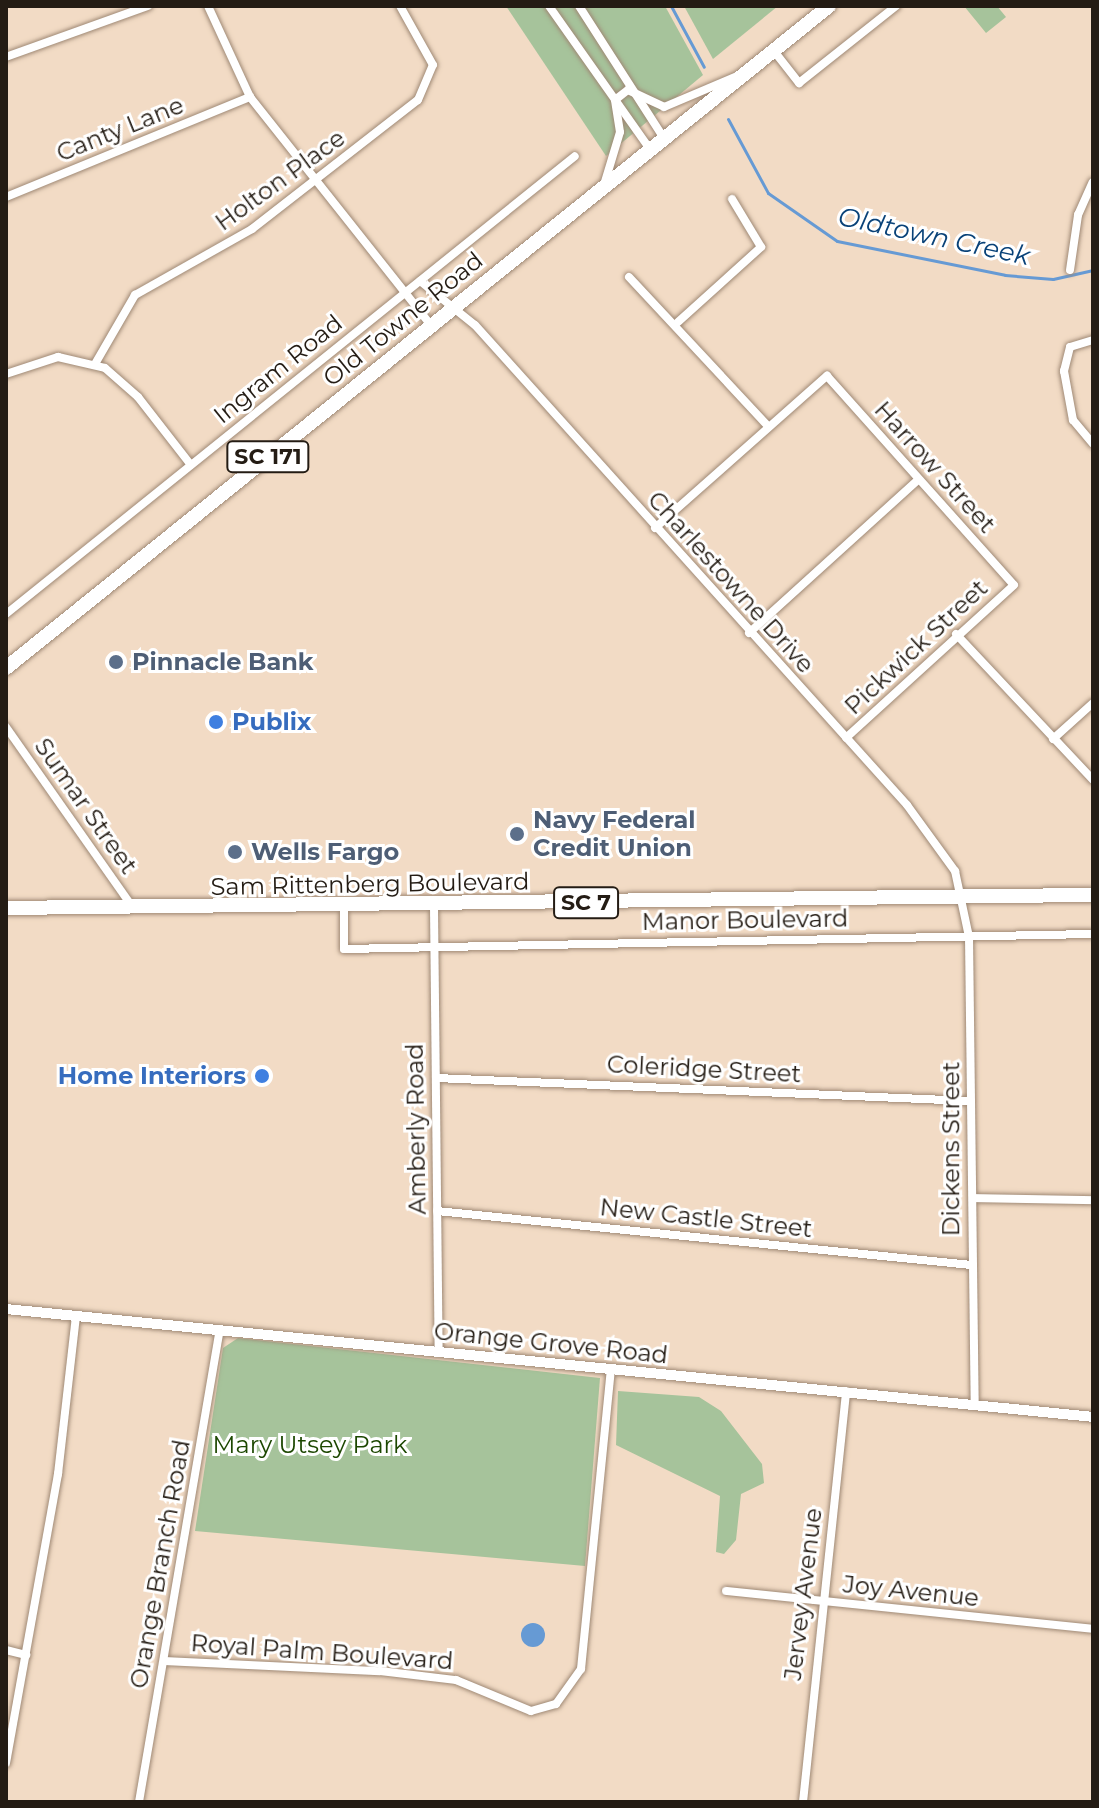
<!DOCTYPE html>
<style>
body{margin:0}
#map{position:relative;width:1099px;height:1808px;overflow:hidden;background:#f2dbc5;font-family:Montserrat,sans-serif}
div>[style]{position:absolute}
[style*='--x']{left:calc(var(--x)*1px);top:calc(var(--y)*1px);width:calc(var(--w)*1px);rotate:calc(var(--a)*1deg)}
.green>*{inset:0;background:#a6c39b}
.water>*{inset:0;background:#669ad4}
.round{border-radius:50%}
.stream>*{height:3px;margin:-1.5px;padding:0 1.5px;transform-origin:1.5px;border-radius:1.5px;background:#669ad4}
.roads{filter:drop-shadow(0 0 2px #9f8975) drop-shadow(0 0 2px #9f8975)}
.minor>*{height:8px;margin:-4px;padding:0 4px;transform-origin:4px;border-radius:4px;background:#fff}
.tertiary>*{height:10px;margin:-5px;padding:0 5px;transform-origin:5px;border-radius:5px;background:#fff}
.primary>*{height:14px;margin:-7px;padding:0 7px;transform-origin:7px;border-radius:7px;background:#fff}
.dots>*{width:22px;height:22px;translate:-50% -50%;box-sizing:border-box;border:4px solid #fff;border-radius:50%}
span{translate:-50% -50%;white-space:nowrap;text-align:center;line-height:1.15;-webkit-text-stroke:6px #fff;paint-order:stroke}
.shield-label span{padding:2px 6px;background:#fff;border:2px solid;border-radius:6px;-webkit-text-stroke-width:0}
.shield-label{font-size:22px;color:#241c14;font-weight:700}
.street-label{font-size:24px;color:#241c14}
.service-label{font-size:24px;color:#4e5e75;font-weight:700}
.left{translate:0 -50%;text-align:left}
.shop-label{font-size:24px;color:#366cbe;font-weight:700}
.right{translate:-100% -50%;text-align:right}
.park-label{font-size:24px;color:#1c4700}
.water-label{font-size:26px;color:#094278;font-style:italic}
.frame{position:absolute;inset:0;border:8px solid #241c14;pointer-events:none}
</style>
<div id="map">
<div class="green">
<div style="clip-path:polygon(506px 6px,665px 6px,703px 75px,606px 156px)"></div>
<div style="clip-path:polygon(684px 6px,778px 6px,713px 59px)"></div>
<div style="clip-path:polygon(964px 6px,997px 6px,1006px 17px,986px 33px)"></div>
<div style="clip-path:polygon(238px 1338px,600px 1378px,585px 1566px,195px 1531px,223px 1348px)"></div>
<div style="clip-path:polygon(618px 1391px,699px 1397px,721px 1411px,762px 1464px,764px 1483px,741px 1494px,736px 1540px,724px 1554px,716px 1552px,720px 1496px,616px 1445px)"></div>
</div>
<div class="water">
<div class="round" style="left:521px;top:1623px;width:24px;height:24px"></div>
</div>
<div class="stream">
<div style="--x:671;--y:6;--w:69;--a:61.6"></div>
<div style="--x:728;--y:119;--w:84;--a:61.6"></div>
<div style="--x:768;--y:193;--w:84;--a:34.8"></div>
<div style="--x:837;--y:241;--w:171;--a:11.4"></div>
<div style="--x:1005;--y:275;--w:48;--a:4.8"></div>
<div style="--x:1053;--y:279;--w:41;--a:-12.7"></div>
</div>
<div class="roads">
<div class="minor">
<div style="--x:208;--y:6;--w:100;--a:65.2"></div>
<div style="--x:250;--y:97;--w:291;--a:51.6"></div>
<div style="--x:549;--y:6;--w:174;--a:54.8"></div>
<div style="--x:579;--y:6;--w:156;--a:57.3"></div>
<div style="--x:774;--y:51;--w:41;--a:52"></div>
<div style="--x:799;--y:83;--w:124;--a:-38.4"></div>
<div style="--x:6;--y:57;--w:151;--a:-19.8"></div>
<div style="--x:604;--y:185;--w:55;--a:-73.2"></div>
<div style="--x:620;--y:132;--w:32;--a:-99"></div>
<div style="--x:615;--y:100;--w:16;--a:-38"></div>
<div style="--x:628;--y:90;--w:40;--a:25"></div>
<div style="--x:664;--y:107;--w:79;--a:-23"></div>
<div style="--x:6;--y:197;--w:264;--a:-22.3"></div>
<div style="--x:1070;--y:270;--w:56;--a:-81.7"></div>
<div style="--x:1078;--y:215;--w:36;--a:-66"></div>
<div style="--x:629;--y:277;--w:205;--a:47"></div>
<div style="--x:420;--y:281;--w:70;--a:38.7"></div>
<div style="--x:475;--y:325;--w:646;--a:48.01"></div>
<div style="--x:907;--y:805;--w:82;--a:54"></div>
<div style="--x:955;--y:871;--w:67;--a:78"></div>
<div style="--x:969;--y:937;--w:466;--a:89.3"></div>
<div style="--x:678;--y:322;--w:112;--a:-42.1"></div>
<div style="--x:761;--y:247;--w:56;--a:-121.1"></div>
<div style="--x:1093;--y:340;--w:24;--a:163"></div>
<div style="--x:1070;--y:347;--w:25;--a:104"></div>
<div style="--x:1064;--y:371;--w:50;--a:79.6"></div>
<div style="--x:1073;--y:420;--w:31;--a:50"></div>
<div style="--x:95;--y:364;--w:80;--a:-59.9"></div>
<div style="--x:135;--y:295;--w:134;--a:-29.4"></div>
<div style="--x:252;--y:229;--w:210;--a:-37.9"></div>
<div style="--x:418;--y:100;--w:38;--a:-67"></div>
<div style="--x:433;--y:65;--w:68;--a:-119.2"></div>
<div style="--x:6;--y:374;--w:55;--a:-18.1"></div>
<div style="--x:58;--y:357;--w:48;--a:13.2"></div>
<div style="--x:105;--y:368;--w:44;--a:41.3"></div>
<div style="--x:138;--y:397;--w:86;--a:52.1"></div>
<div style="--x:655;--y:528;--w:230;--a:-41.5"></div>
<div style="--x:827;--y:376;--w:280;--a:48.2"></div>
<div style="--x:1014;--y:585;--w:227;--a:137.7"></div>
<div style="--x:6;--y:614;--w:730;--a:-38.83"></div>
<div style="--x:749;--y:633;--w:229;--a:-42.2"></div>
<div style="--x:956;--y:634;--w:200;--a:46.8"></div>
<div style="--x:6;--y:727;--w:219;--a:54.9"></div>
<div style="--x:1053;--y:739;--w:54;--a:-42"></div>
<div style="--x:344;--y:907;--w:42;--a:90"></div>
<div style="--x:344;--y:949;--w:749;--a:-1.15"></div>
<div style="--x:434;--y:907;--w:445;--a:89.4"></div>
<div style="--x:436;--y:1078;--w:534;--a:2.47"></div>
<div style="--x:973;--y:1198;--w:120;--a:1"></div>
<div style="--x:437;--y:1211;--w:537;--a:5.77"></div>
<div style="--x:726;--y:1591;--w:369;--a:5.9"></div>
<div style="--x:6;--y:1650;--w:21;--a:14"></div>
<div style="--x:164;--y:1661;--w:216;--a:2.7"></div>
<div style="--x:380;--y:1671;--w:77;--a:6.8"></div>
<div style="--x:456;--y:1680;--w:81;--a:22.5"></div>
<div style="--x:531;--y:1711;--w:26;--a:-16"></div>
<div style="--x:556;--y:1704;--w:43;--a:-54.5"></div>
<div style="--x:581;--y:1669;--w:301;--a:-84.3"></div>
<div style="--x:6;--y:1763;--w:294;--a:-79.8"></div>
<div style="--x:58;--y:1474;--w:158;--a:-83.5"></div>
<div style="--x:139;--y:1802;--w:476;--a:-80.3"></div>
<div style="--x:803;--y:1802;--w:413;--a:-84"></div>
</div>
<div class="tertiary">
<div style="--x:6;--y:1309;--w:1092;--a:5.67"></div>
</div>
<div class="primary">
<div style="--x:6;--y:668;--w:1056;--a:-38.81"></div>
<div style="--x:6;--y:908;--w:1087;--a:-0.69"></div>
</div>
</div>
<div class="dots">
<div style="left:116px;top:662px;background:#5c6f8a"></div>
<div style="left:216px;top:722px;background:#3f7fe0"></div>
<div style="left:517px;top:834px;background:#5c6f8a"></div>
<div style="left:235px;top:852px;background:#5c6f8a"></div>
<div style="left:262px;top:1076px;background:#3f7fe0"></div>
</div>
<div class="shield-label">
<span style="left:268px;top:457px">SC 171</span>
<span style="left:586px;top:903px">SC 7</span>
</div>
<div class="street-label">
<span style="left:120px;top:129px;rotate:-22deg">Canty Lane</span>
<span style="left:280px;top:180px;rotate:-36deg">Holton Place</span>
<span style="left:403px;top:319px;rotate:-39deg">Old Towne Road</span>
<span style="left:278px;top:369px;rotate:-39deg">Ingram Road</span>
<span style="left:935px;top:467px;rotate:48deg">Harrow Street</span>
<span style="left:731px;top:582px;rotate:48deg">Charlestowne Drive</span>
<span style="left:916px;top:647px;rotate:-43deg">Pickwick Street</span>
<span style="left:86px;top:806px;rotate:55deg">Sumar Street</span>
<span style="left:370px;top:884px;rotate:-1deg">Sam Rittenberg Boulevard</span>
<span style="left:745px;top:920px;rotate:-1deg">Manor Boulevard</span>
<span style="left:704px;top:1069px;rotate:3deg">Coleridge Street</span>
<span style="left:416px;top:1129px;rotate:-91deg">Amberly Road</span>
<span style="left:951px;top:1149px;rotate:-90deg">Dickens Street</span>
<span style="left:706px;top:1218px;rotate:6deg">New Castle Street</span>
<span style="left:551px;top:1343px;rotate:6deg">Orange Grove Road</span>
<span style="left:160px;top:1564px;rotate:-80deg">Orange Branch Road</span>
<span style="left:911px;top:1591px;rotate:6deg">Joy Avenue</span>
<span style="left:803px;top:1594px;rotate:-83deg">Jervey Avenue</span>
<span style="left:322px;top:1652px;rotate:4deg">Royal Palm Boulevard</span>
</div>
<div class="service-label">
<span class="left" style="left:132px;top:662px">Pinnacle Bank</span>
<span class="left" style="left:533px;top:834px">Navy Federal<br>Credit Union</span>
<span class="left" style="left:251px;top:852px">Wells Fargo</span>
</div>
<div class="shop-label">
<span class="left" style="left:232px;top:722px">Publix</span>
<span class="right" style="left:246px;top:1076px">Home Interiors</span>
</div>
<div class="park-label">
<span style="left:310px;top:1445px">Mary Utsey Park</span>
</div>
<div class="water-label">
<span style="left:934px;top:237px;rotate:12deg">Oldtown Creek</span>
</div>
<div class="frame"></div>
</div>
